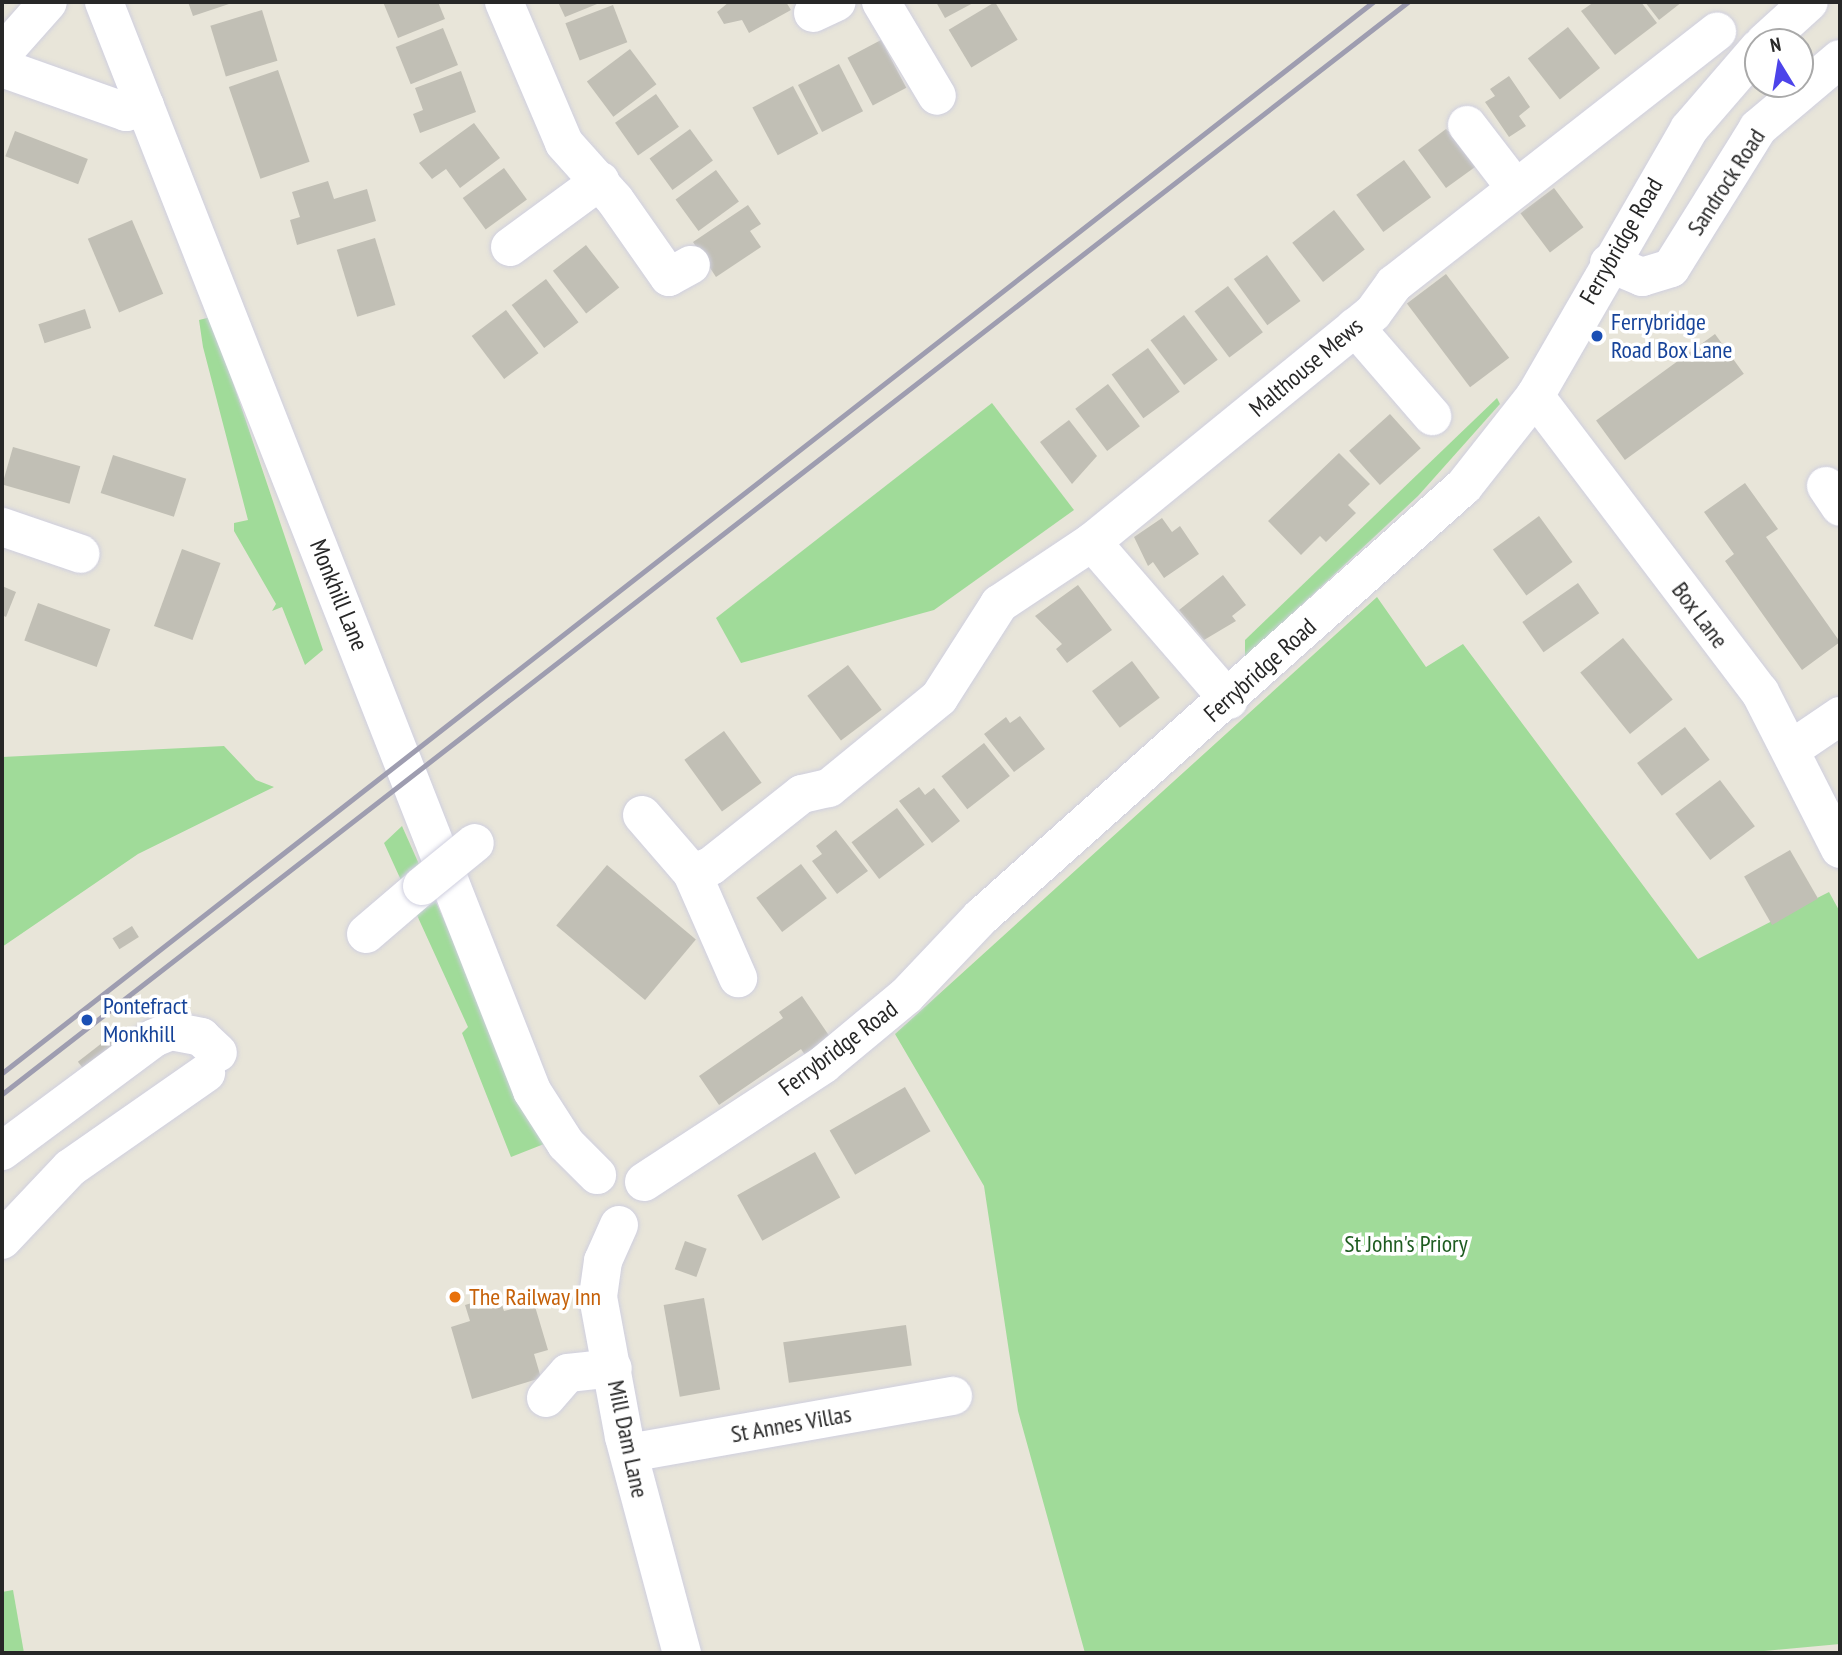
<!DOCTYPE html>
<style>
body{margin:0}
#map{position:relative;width:1842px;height:1655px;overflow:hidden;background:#e8e5d9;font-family:"PT Sans Narrow",sans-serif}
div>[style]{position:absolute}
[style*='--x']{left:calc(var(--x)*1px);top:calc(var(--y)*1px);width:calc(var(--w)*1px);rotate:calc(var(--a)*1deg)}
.green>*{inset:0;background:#a0db99}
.building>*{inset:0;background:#c1bfb5;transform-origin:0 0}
.roads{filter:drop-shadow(0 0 2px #cfcfdf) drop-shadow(0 0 2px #cfcfdf)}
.minor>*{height:38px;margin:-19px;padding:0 19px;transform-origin:19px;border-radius:19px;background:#fff}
.rail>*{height:5px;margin:-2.5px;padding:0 2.5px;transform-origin:2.5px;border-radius:2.5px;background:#9e9db0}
.bridges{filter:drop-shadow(0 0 2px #cfcfdf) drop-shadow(0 0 2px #cfcfdf)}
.minor-bridge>*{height:38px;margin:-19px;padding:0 19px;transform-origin:19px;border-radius:19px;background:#fff}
.dots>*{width:19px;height:19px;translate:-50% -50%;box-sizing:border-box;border:4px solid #fff;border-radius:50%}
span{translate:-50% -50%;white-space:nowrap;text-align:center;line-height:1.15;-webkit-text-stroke:7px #fff;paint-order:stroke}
.street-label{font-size:24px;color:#272727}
.transit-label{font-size:24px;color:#164399}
.left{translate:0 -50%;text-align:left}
.park-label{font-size:24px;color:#1e5c20}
.food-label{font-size:24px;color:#c56008}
.frame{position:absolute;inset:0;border:4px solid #272727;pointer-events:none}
.north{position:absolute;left:1744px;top:28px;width:70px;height:70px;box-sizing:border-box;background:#fff;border:2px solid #a9a9a9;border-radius:50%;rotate:349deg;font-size:19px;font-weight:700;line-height:28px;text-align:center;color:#272727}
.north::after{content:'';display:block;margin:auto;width:24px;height:32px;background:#4d44ea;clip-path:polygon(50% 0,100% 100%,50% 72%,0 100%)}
</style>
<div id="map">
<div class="green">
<div style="clip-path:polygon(211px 317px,323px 650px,305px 665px,282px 607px,272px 611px,276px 604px,234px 531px,234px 523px,248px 520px,203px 347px,199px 320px)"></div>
<div style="clip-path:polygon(1497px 398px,1500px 404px,1418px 496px,1245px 658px,1245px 640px)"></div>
<div style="clip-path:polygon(992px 403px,1074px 510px,934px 610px,741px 663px,716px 618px)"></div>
<div style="clip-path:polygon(1377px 597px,1426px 667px,1463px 644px,1698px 959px,1829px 892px,1840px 912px,1840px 1644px,1743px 1653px,1085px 1653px,1018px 1411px,984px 1186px,895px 1034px)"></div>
<div style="clip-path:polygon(224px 746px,256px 780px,274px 787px,138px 854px,2px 947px,2px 757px)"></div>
<div style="clip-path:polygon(402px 826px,544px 1144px,511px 1157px,462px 1033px,468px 1027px,384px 843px)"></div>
<div style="clip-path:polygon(13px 1590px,24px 1653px,2px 1653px,2px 1592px)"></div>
</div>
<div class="building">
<div style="clip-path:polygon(188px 2px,235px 2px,193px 16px)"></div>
<div style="clip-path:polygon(383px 2px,438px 2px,445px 19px,398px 38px)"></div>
<div style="clip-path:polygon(558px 2px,602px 2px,565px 17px)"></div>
<div style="clip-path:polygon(729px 2px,786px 2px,791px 10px,749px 33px,742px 20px,724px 24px,717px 12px)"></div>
<div style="clip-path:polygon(936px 2px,975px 2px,945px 18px)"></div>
<div style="left:995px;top:2px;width:44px;height:54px;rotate:59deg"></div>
<div style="clip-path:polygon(1594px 2px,1641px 2px,1657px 23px,1615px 55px,1581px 11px)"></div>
<div style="clip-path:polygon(1645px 2px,1682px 2px,1659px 20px)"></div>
<div style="left:613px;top:5px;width:40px;height:51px;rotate:69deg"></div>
<div style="left:262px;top:10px;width:53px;height:54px;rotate:73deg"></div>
<div style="left:1568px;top:27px;width:52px;height:51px;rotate:52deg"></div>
<div style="left:443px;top:28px;width:40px;height:51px;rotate:68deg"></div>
<div style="left:881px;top:40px;width:54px;height:38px;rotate:62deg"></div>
<div style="left:630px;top:49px;width:44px;height:54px;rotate:53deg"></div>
<div style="left:839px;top:64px;width:53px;height:46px;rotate:63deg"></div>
<div style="left:278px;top:70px;width:97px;height:52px;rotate:71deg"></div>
<div style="clip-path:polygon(461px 71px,476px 112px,420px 133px,413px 114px,423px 110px,415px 88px)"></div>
<div style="clip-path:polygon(1509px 76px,1530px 107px,1519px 116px,1526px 126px,1509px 137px,1485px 102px,1495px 96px,1490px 89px)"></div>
<div style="left:793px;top:86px;width:54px;height:46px;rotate:62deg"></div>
<div style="left:656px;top:94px;width:40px;height:50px;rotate:55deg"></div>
<div style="clip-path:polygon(474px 123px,500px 158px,460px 188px,446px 169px,432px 179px,419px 163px)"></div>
<div style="left:690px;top:129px;width:39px;height:50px;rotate:54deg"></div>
<div style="clip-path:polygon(1446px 129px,1482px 162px,1446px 188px,1418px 150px)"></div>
<div style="left:15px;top:131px;width:78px;height:27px;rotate:21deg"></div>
<div style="left:1404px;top:160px;width:46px;height:59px;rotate:54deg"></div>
<div style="left:504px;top:168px;width:39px;height:51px;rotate:54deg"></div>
<div style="left:716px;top:170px;width:39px;height:50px;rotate:54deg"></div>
<div style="clip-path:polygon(328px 181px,334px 199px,367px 189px,376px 221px,297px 245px,290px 220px,300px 217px,292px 192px)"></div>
<div style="left:1554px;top:188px;width:49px;height:42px;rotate:53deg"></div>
<div style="clip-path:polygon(748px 205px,761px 224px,750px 231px,761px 247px,716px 277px,693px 242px)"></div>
<div style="left:1334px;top:210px;width:50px;height:53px;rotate:52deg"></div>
<div style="left:132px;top:220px;width:80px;height:48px;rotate:67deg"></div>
<div style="left:375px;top:238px;width:70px;height:40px;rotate:73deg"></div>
<div style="left:586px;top:245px;width:54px;height:42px;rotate:52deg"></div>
<div style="left:1267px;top:255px;width:57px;height:41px;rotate:54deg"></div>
<div style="left:1446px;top:274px;width:105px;height:49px;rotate:53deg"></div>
<div style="left:546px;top:279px;width:54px;height:43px;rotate:53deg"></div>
<div style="left:1228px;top:286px;width:58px;height:42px;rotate:53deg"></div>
<div style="left:85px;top:309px;width:20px;height:49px;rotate:72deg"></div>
<div style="left:506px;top:310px;width:54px;height:43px;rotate:53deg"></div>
<div style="left:1184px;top:315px;width:56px;height:42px;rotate:53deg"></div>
<div style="left:1715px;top:334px;width:49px;height:147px;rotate:54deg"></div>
<div style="left:1148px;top:348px;width:54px;height:45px;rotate:54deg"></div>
<div style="left:1108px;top:384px;width:53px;height:41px;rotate:53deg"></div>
<div style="left:1390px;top:414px;width:46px;height:55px;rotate:48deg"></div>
<div style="clip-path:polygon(1069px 420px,1097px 456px,1072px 484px,1040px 442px)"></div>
<div style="left:13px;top:447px;width:70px;height:39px;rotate:16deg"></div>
<div style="clip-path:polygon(1339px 453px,1370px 484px,1348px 505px,1356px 513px,1326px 542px,1320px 536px,1301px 555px,1268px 521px)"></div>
<div style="left:113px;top:455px;width:77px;height:40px;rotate:18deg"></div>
<div style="clip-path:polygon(1745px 483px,1778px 529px,1766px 537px,1840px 642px,1802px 670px,1725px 561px,1734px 554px,1704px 512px)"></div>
<div style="left:1539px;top:516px;width:57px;height:57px;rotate:54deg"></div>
<div style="clip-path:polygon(1162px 518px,1172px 532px,1180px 526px,1199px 554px,1164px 578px,1153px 562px,1148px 566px,1134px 537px)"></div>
<div style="left:182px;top:549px;width:41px;height:82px;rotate:20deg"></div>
<div style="clip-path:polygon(1223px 575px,1246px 605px,1232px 616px,1236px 621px,1204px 640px,1179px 610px)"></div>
<div style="left:1578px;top:583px;width:37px;height:68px;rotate:55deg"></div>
<div style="clip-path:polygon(1078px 585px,1112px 630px,1067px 663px,1056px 649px,1062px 644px,1035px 616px)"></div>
<div style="clip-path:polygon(2px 586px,16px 592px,6px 617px,2px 615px)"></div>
<div style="left:38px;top:603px;width:77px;height:40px;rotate:20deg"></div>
<div style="left:1623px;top:638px;width:79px;height:55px;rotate:51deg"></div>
<div style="left:1132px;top:661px;width:46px;height:50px;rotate:53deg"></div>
<div style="left:848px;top:665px;width:56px;height:51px;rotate:53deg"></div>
<div style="clip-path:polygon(1020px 716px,1045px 749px,1014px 772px,984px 734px,1006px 717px,1010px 723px)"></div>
<div style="left:1685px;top:727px;width:41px;height:60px;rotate:53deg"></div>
<div style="left:724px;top:731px;width:64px;height:49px;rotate:54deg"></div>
<div style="left:984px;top:743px;width:42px;height:54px;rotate:52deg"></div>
<div style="left:1720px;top:780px;width:58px;height:56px;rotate:53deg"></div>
<div style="clip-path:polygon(919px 787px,925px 795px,934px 788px,960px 821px,932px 843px,899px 801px)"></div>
<div style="left:897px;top:808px;width:46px;height:57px;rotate:53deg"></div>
<div style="clip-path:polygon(836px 830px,868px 871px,837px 894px,812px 861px,822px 854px,816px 846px)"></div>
<div style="left:1790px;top:850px;width:56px;height:53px;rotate:60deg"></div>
<div style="left:801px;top:864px;width:43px;height:56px;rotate:53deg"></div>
<div style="left:607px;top:865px;width:116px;height:79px;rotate:40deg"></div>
<div style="left:132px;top:926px;width:13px;height:23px;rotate:58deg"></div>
<div style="clip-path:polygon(802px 996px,830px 1037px,805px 1055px,801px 1049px,719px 1105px,699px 1076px,783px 1018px,779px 1012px)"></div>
<div style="left:111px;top:1036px;width:11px;height:42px;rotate:52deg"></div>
<div style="left:905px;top:1087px;width:51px;height:87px;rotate:60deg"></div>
<div style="left:815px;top:1152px;width:52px;height:89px;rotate:61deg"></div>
<div style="left:685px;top:1241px;width:23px;height:30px;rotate:20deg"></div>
<div style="clip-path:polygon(499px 1295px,504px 1311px,534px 1303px,548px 1350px,534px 1354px,541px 1378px,472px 1399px,451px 1327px,470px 1321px,465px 1305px)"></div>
<div style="left:704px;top:1298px;width:93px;height:41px;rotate:80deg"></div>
<div style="left:906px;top:1325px;width:41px;height:124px;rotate:82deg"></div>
</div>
<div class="roads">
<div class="minor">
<div style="--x:104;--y:2;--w:1170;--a:68.54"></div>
<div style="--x:532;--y:1091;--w:63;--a:57.3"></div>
<div style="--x:566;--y:1144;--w:44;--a:45"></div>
<div style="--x:504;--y:2;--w:153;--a:66.9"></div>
<div style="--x:564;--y:143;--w:76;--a:48.2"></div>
<div style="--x:615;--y:200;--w:94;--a:55"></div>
<div style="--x:669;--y:277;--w:25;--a:-29"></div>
<div style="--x:881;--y:2;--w:109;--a:59.2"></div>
<div style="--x:813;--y:13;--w:26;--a:-25"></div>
<div style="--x:1765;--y:42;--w:59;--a:-42.3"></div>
<div style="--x:2;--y:54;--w:69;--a:-48.5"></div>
<div style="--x:2;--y:68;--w:132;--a:19.5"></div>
<div style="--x:126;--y:112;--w:20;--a:-18"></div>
<div style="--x:1467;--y:125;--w:77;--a:52.4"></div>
<div style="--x:510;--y:247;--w:112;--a:-36.3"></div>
<div style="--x:1609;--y:263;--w:36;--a:23"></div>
<div style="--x:1642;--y:277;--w:30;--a:-17"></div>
<div style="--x:1671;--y:268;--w:165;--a:-58.1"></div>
<div style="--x:1758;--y:128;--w:107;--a:-40.1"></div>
<div style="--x:1355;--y:327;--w:118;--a:49.1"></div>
<div style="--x:1535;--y:396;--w:372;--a:52.8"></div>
<div style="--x:1760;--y:692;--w:176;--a:63"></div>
<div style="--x:1826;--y:486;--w:25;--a:56"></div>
<div style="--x:2;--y:527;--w:83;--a:18.9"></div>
<div style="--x:1092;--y:542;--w:209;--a:49.1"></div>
<div style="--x:1793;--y:748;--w:57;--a:-34.2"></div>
<div style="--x:642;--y:815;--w:77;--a:49.2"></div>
<div style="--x:692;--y:873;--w:115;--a:66.3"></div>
<div style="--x:692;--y:873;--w:20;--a:-20"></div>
<div style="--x:711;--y:866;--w:116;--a:-38.4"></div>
<div style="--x:802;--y:794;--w:28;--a:-13"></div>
<div style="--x:829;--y:788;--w:142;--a:-39.3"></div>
<div style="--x:939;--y:698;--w:112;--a:-57.4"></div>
<div style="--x:999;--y:604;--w:112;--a:-33.7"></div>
<div style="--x:1092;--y:542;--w:362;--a:-39.2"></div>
<div style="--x:1373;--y:313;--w:36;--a:-54"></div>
<div style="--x:1394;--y:284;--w:410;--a:-38"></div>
<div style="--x:366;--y:934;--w:74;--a:-40.6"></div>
<div style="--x:2;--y:1151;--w:189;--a:-36.6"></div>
<div style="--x:154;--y:1038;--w:18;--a:-22"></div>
<div style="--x:171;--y:1031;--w:31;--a:11"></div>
<div style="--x:201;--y:1037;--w:23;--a:43"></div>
<div style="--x:644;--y:1182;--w:215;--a:-33.2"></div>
<div style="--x:824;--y:1064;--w:107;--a:-39.7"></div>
<div style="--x:906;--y:996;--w:109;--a:-46.5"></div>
<div style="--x:981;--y:917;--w:647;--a:-41.74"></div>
<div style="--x:1464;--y:486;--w:115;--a:-51.7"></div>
<div style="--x:1535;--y:396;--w:308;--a:-60"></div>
<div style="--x:1689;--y:129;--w:106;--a:-49.2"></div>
<div style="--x:619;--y:1225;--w:39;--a:114"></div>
<div style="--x:603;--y:1261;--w:36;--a:98"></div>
<div style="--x:598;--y:1297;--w:142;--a:79.5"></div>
<div style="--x:624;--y:1437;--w:224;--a:75"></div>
<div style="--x:2;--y:1240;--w:99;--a:-46.6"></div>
<div style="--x:70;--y:1168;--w:166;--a:-34.9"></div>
<div style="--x:546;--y:1398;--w:33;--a:-49"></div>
<div style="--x:568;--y:1373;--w:45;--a:-6.3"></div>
<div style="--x:629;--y:1453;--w:329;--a:-10"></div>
</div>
</div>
<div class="rail">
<div style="--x:2;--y:1073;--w:1740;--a:-38"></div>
<div style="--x:2;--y:1094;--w:1780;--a:-37.84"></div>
</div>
<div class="bridges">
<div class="minor-bridge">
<div style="--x:422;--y:886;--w:68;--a:-39.1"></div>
</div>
</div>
<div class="dots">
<div style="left:1597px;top:336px;background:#1a4fb4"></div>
<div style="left:87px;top:1020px;background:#1a4fb4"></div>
<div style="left:455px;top:1297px;background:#e8710a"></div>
</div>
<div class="street-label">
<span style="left:1726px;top:182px;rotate:-57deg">Sandrock Road</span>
<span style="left:1621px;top:241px;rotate:-60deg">Ferrybridge Road</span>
<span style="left:1306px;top:367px;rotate:-40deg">Malthouse Mews</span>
<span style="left:339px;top:595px;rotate:68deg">Monkhill Lane</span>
<span style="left:1700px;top:615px;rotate:53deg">Box Lane</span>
<span style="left:1260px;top:670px;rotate:-42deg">Ferrybridge Road</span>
<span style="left:838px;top:1048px;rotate:-37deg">Ferrybridge Road</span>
<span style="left:791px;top:1424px;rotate:-10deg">St Annes Villas</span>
<span style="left:628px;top:1439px;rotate:78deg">Mill Dam Lane</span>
</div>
<div class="transit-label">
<span class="left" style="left:1611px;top:336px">Ferrybridge<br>Road Box Lane</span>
<span class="left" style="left:103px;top:1020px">Pontefract<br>Monkhill</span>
</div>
<div class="park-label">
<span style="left:1406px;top:1244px">St John's Priory</span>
</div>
<div class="food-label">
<span class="left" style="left:469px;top:1297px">The Railway Inn</span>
</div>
<div class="frame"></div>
<div class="north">N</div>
</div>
